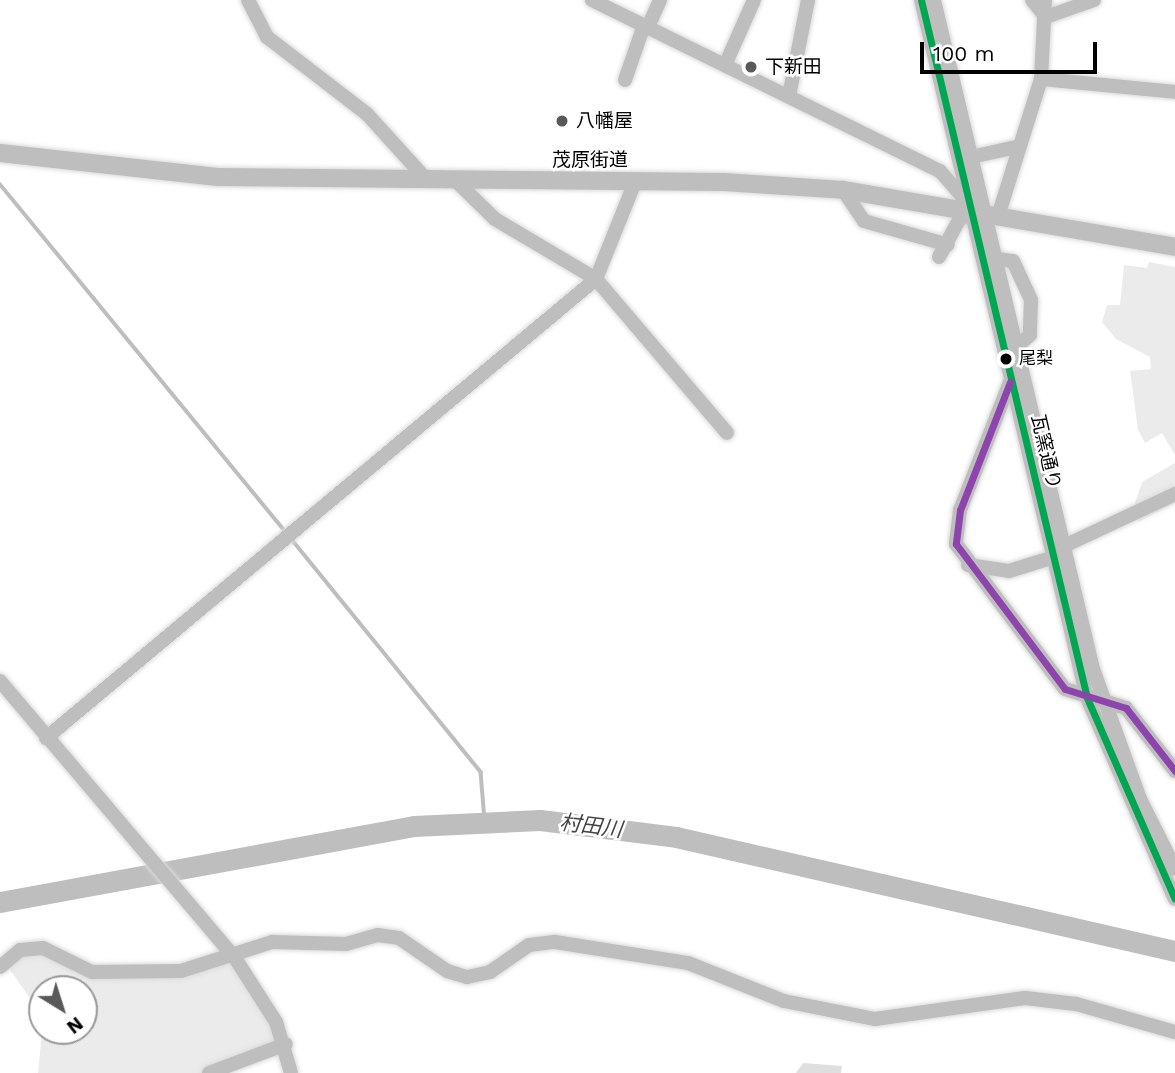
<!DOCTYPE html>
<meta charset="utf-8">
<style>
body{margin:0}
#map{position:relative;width:1175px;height:1073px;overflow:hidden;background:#fff;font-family:"Work Sans","Noto Sans JP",sans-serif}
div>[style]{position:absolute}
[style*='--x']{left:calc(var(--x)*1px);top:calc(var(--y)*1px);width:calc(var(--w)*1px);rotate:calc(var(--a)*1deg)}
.green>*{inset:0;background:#ebebeb}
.stream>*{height:3.5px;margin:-1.75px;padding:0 1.75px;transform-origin:1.75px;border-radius:1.75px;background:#bebebe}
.river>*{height:21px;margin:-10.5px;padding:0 10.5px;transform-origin:10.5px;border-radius:10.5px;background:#bebebe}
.building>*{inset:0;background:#dfdfdf}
.roads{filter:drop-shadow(0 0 2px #dbdbdb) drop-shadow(0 0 2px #dbdbdb)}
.minor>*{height:14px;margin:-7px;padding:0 7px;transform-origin:7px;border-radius:7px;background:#bebebe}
.major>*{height:18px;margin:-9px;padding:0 9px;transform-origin:9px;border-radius:9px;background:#bebebe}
.bus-1>*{height:7px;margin:-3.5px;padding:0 3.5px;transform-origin:3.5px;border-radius:3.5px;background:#00a651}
.bus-2>*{height:7px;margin:-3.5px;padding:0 3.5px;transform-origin:3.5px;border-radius:3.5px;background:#8e44ad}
.dots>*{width:19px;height:19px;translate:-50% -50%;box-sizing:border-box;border:4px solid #fff;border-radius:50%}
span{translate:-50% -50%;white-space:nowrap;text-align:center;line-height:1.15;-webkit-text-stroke:5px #fff;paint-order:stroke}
.bus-label{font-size:17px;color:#000}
.left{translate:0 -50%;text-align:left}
.poi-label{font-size:19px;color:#000}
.street-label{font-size:19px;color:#000}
.water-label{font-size:21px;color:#434343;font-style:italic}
.north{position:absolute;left:28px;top:975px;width:70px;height:70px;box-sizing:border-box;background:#fff;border:2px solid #999;border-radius:50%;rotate:142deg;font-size:19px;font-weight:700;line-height:28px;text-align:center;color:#000}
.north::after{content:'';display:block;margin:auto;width:24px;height:32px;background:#595959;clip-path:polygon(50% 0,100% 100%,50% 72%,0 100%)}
.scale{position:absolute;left:920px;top:42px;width:177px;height:32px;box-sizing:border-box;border:4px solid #000;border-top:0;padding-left:9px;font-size:21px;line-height:24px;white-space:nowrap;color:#000;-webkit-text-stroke:5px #fff;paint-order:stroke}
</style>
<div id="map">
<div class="green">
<div style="clip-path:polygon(1149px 262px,1175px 267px,1175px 455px,1162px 433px,1145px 443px,1138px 430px,1130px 371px,1151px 369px,1150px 357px,1116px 339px,1102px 322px,1107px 305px,1120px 305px,1124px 265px,1147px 268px)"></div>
<div style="clip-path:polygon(1175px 463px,1175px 503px,1138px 522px,1134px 506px,1142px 482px)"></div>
<div style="clip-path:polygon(43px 948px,92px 972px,181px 971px,235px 958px,286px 1044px,209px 1073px,38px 1073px,42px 1031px,84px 1031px,84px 989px,42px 989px,42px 1015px,5px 963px)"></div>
</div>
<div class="stream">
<div style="--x:0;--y:184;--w:449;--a:50.6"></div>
<div style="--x:290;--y:537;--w:303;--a:50.9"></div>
<div style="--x:481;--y:772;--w:49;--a:85.3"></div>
</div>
<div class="river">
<div style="--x:0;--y:902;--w:421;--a:-10.4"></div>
<div style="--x:414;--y:826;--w:126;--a:-2.7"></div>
<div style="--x:540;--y:820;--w:137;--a:7.1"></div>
<div style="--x:676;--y:837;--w:512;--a:12.87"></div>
</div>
<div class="building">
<div style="clip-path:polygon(803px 1063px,842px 1066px,841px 1073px,796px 1073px)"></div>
</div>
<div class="roads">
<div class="minor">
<div style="--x:248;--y:0;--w:42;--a:62.8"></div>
<div style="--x:267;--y:37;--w:126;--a:37.6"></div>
<div style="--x:367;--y:114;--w:88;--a:47.8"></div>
<div style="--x:592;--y:0;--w:388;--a:26.2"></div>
<div style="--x:940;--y:171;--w:52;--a:48.9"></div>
<div style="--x:974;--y:210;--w:18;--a:146"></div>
<div style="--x:959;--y:220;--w:42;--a:118.4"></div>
<div style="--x:921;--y:0;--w:717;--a:76.62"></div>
<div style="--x:1087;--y:698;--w:219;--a:66.4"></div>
<div style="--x:934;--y:0;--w:688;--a:76.63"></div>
<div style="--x:1093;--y:669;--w:138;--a:70.1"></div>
<div style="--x:1140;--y:799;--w:78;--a:63.4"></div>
<div style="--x:1032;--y:0;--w:22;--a:51"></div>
<div style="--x:1046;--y:17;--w:51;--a:-19.5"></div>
<div style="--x:648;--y:27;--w:30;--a:-66"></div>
<div style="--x:726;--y:63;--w:69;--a:-66"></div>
<div style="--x:1041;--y:79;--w:135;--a:5.5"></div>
<div style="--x:625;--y:80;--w:58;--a:-70.9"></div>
<div style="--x:789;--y:96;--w:98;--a:-78.8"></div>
<div style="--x:971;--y:157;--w:46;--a:-12.5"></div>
<div style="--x:456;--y:181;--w:54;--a:44.3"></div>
<div style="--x:495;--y:219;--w:117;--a:30.7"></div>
<div style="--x:596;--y:279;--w:202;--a:49.6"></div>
<div style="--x:843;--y:190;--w:37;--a:56"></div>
<div style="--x:864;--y:221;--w:87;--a:15.9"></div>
<div style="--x:999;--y:213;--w:140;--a:-72.6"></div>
<div style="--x:1041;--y:79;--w:79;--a:-87.1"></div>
<div style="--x:998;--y:259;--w:15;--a:8"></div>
<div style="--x:1013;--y:261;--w:43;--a:65.2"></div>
<div style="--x:1031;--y:300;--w:35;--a:92"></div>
<div style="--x:1030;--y:335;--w:18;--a:139"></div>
<div style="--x:1010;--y:382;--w:137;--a:111.3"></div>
<div style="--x:960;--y:510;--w:34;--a:97"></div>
<div style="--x:956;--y:544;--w:181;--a:53.1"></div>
<div style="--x:1065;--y:689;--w:64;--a:17.3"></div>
<div style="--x:1126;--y:708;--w:80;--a:52.1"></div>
<div style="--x:1064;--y:546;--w:123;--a:-25.1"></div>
<div style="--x:968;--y:565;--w:41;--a:8.3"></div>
<div style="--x:1009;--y:571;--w:44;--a:-17.2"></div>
<div style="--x:0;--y:681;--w:363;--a:49.7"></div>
<div style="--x:235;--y:958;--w:76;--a:57.4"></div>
<div style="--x:276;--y:1022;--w:53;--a:73.6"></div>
<div style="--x:46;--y:738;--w:716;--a:-39.85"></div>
<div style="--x:596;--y:279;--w:105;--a:-68.1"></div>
<div style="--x:0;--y:967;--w:26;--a:-40"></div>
<div style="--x:20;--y:950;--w:23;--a:-5"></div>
<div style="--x:43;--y:948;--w:55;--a:26.1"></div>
<div style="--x:92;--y:972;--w:89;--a:-0.6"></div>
<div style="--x:181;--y:971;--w:96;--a:-17.7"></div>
<div style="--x:272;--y:942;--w:74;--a:1.5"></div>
<div style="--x:346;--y:944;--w:33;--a:-16"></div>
<div style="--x:378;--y:935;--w:21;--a:8"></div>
<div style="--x:399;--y:938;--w:58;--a:34.5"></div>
<div style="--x:447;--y:971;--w:21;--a:17"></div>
<div style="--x:467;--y:977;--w:24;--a:-12"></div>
<div style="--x:490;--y:972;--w:47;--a:-34.7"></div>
<div style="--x:529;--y:945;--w:26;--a:-7"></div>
<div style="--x:555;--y:942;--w:135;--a:9"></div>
<div style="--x:688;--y:963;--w:103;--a:21.6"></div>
<div style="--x:784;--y:1001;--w:93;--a:11.2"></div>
<div style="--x:875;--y:1019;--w:151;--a:-8"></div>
<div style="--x:1025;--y:998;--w:51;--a:6.7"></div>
<div style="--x:1076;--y:1004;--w:103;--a:15.8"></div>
<div style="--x:209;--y:1073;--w:82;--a:-20.6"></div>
</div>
<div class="major">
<div style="--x:0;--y:153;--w:219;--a:6.3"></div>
<div style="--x:218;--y:177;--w:506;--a:0.57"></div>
<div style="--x:724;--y:182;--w:119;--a:3.8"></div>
<div style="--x:843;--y:190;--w:337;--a:9.7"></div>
</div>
</div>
<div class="bus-1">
<div style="--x:921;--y:0;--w:717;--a:76.62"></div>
<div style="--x:1087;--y:698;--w:219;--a:66.4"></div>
</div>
<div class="bus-2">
<div style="--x:1010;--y:382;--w:137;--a:111.3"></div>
<div style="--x:960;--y:510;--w:34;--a:97"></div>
<div style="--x:956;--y:544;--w:181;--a:53.1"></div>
<div style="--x:1065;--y:689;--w:64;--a:17.3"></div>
<div style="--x:1126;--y:708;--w:80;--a:52.1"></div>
</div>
<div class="dots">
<div style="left:751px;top:67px;background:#595959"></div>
<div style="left:562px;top:121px;background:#595959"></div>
<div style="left:1006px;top:359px;background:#000"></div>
</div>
<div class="bus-label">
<span class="left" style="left:1019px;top:359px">尾梨</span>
</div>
<div class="poi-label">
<span class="left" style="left:765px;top:67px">下新田</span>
<span class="left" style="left:576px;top:121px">八幡屋</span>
</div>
<div class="street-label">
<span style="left:590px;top:160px">茂原街道</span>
<span style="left:1046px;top:452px;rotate:77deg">瓦窯通り</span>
</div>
<div class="water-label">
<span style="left:591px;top:826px;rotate:7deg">村田川</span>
</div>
<div class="north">N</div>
<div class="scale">100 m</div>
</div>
